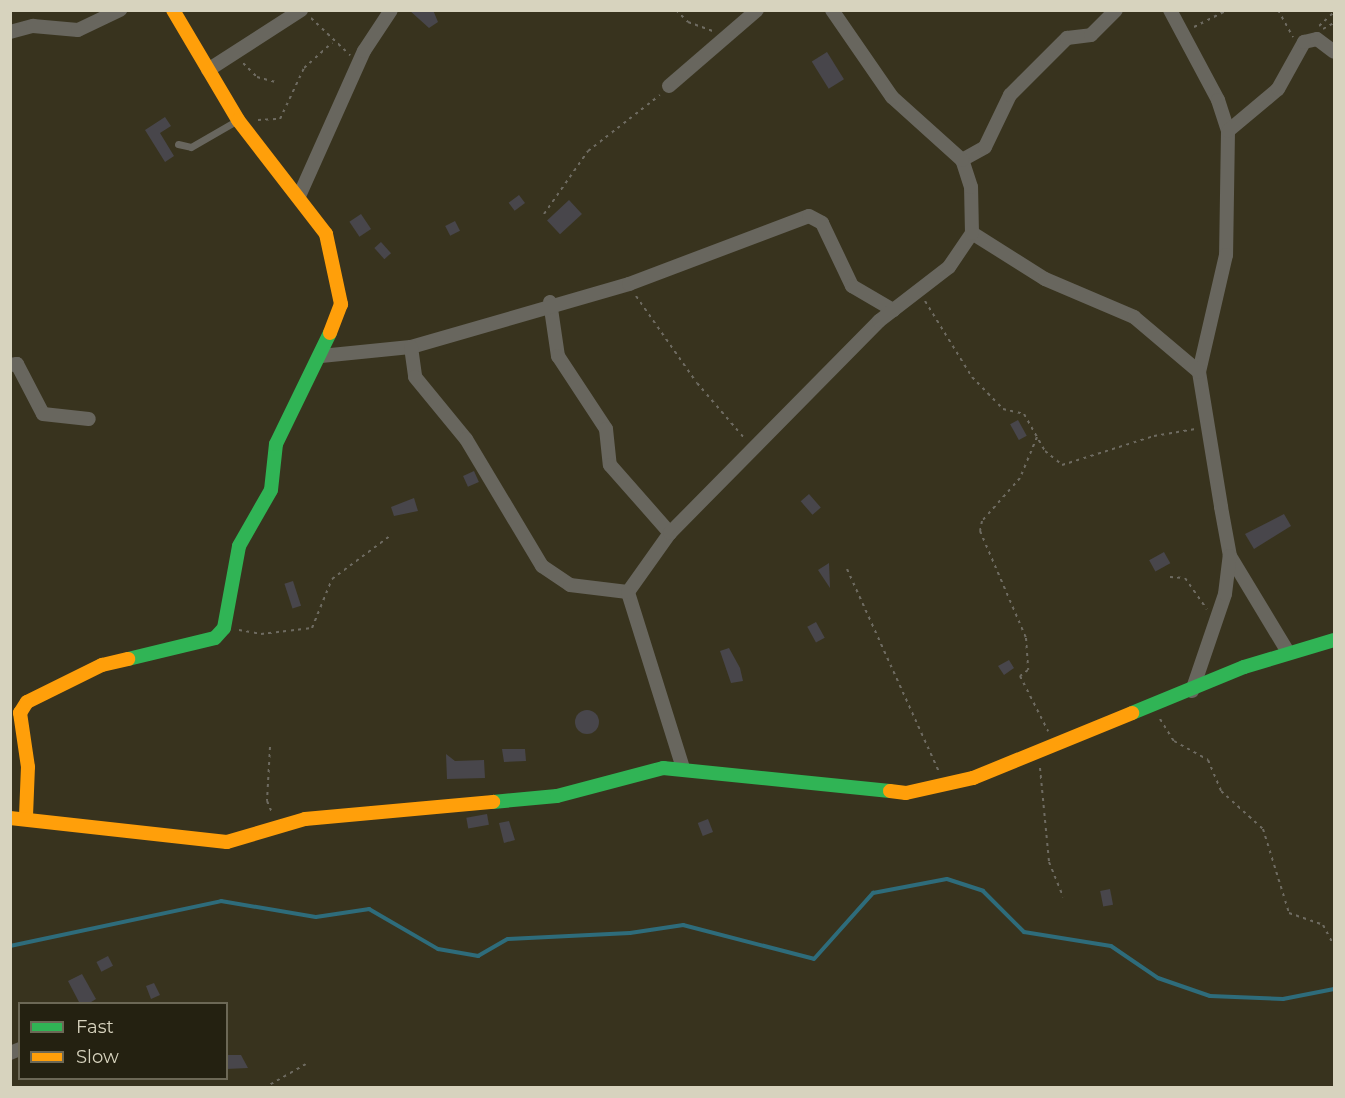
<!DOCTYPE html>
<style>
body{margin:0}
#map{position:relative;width:1345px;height:1098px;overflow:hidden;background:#38331e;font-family:Montserrat,sans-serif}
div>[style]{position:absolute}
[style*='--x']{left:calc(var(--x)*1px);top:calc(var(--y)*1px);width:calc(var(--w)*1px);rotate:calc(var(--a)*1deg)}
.stream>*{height:4px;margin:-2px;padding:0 2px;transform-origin:2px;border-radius:2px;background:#2e6c7b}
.building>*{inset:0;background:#48464b;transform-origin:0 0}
.round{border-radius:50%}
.path>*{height:2px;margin-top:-1px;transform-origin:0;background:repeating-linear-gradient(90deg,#6e6b61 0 3px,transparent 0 7.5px)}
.lane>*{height:7px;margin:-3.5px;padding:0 3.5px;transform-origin:3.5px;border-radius:3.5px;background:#68665e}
.street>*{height:14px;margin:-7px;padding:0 7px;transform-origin:7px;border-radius:7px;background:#68665e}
.fast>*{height:14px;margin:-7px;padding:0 7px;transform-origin:7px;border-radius:7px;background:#30b455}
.slow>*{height:14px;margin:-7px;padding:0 7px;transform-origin:7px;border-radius:7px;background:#ff9f0a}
span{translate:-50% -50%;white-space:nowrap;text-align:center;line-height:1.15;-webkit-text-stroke:6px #242111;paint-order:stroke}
.frame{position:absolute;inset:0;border:12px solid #d7d3be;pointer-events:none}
.legend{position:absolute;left:18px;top:1002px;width:210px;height:78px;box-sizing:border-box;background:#242111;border:2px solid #6c6856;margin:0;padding:8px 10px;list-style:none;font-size:18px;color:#d7d3be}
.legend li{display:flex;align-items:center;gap:12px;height:30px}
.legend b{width:30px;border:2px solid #6c6856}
</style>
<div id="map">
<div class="stream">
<div style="--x:10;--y:946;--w:216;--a:-12"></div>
<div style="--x:221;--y:901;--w:96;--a:9.6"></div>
<div style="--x:316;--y:917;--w:54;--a:-8.6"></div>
<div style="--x:369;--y:909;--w:80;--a:30.1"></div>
<div style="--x:438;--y:949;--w:41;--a:9.9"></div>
<div style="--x:478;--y:956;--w:34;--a:-30"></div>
<div style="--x:508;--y:939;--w:122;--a:-2.8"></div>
<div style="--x:630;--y:933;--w:54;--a:-8.6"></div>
<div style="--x:683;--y:925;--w:135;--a:14.5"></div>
<div style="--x:814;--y:959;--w:89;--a:-48.2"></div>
<div style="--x:873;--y:893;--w:75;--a:-10.7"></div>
<div style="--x:947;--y:879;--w:38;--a:18"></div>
<div style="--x:983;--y:891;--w:58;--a:45"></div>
<div style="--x:1024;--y:932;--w:88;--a:9.1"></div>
<div style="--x:1111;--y:946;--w:57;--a:34.2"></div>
<div style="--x:1158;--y:978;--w:55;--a:19.1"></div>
<div style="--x:1210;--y:996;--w:73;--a:2.4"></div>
<div style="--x:1283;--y:999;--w:52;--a:-11.1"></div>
</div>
<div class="building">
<div style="clip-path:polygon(409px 10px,433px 10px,438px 22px,429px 28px)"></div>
<div style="left:827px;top:52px;width:32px;height:18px;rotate:58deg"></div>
<div style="clip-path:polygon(165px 117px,171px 126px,160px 133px,174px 156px,165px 162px,145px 130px)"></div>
<div style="left:519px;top:195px;width:10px;height:13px;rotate:53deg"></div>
<div style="left:569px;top:200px;width:19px;height:30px;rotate:47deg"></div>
<div style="left:361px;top:214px;width:18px;height:14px;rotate:56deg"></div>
<div style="left:455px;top:221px;width:11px;height:11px;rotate:63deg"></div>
<div style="left:381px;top:242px;width:15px;height:9px;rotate:48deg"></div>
<div style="left:1018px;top:420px;width:18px;height:9px;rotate:61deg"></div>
<div style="left:474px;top:471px;width:12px;height:12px;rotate:66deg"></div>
<div style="left:809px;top:494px;width:18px;height:11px;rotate:49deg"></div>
<div style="clip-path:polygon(414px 498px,418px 511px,394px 516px,391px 507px)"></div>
<div style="clip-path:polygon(1284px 514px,1291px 526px,1254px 549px,1245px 534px)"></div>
<div style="left:1164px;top:552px;width:13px;height:17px;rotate:61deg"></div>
<div style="clip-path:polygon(829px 563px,830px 588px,818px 570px)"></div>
<div style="left:293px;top:581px;width:26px;height:9px;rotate:72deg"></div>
<div style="left:816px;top:622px;width:18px;height:10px;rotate:61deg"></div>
<div style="clip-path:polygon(729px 648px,740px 668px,743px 681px,731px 683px,720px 651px)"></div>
<div style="clip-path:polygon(1009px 660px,1014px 668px,1004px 675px,998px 666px)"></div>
<div class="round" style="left:575px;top:710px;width:24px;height:24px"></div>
<div style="clip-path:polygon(502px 749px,525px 749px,526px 761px,504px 762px)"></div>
<div style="clip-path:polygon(446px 754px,455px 761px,484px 760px,485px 778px,447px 779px)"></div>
<div style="left:487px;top:814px;width:11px;height:21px;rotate:80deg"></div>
<div style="left:708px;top:819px;width:14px;height:11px;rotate:69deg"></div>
<div style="clip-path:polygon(509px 821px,515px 840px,504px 843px,499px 823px)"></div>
<div style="left:1110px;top:889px;width:16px;height:10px;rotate:79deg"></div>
<div style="left:108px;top:956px;width:11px;height:13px;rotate:63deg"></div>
<div style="clip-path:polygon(82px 974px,96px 999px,88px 1004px,80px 1004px,68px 981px)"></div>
<div style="clip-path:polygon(154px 983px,160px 995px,151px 999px,146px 986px)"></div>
<div style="clip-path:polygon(226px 1055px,241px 1055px,248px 1068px,226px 1069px)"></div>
</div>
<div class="path">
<div style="--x:676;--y:10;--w:17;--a:45"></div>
<div style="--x:688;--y:22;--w:27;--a:20"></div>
<div style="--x:1278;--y:10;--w:31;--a:61"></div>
<div style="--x:311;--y:18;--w:54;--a:43.5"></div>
<div style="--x:1319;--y:26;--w:21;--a:-43"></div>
<div style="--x:1194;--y:27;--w:38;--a:-27"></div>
<div style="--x:1323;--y:29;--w:13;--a:-29"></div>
<div style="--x:243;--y:63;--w:20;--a:45"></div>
<div style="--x:257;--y:77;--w:20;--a:15"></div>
<div style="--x:258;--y:120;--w:22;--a:-3"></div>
<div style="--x:280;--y:119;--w:56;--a:-64.8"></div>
<div style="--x:304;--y:68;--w:38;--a:-42"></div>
<div style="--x:544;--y:214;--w:77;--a:-55.1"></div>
<div style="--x:588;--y:151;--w:91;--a:-37.9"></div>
<div style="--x:636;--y:296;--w:106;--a:55"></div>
<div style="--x:697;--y:383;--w:74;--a:49.4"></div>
<div style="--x:925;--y:301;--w:89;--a:58.3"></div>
<div style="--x:972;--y:377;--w:45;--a:45.9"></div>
<div style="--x:1003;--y:409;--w:22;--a:13"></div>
<div style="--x:1024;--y:414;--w:43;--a:60.4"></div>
<div style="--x:1045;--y:451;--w:22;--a:39"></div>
<div style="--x:1062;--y:465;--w:96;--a:-17.5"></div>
<div style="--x:1154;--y:436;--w:42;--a:-9.7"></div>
<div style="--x:1037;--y:437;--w:44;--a:112.5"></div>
<div style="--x:1020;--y:478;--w:57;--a:131.5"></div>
<div style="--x:982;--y:521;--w:10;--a:101"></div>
<div style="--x:980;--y:531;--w:116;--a:66.7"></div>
<div style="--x:1026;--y:638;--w:32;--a:86"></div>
<div style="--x:1028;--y:670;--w:10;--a:143"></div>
<div style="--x:1020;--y:676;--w:62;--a:63"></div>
<div style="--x:847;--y:569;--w:221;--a:65.6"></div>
<div style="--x:1170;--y:577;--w:15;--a:4"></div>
<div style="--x:1185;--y:578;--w:38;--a:55"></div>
<div style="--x:239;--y:630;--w:22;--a:10"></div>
<div style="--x:261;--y:634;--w:51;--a:-6.7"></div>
<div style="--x:312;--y:628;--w:53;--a:-67.8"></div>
<div style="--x:332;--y:579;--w:72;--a:-36.6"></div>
<div style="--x:1160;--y:719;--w:26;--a:58"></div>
<div style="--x:1174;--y:741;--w:39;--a:29"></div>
<div style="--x:1208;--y:760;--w:34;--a:67"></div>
<div style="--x:1221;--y:791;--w:57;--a:42.1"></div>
<div style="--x:1263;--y:829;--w:88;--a:72.8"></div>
<div style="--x:1289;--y:913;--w:36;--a:19"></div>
<div style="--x:1323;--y:925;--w:21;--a:62"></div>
<div style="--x:270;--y:747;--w:54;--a:93.2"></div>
<div style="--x:267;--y:801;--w:13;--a:67"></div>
<div style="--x:1040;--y:768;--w:94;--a:84.5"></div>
<div style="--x:1049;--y:862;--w:38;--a:68"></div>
<div style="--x:264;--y:1088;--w:48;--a:-29.7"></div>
</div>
<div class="lane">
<div style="--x:178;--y:144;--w:13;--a:13"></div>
<div style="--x:191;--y:147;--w:52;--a:-30"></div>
</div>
<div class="street">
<div style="--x:1170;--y:10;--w:102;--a:61.9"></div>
<div style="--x:1218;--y:100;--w:33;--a:72"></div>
<div style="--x:1228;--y:131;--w:124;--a:90.9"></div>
<div style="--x:1226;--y:255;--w:120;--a:103"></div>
<div style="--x:1199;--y:372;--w:137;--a:80.7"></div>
<div style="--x:1221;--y:507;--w:50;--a:79.6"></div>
<div style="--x:1230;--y:556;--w:112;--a:58.9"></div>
<div style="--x:10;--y:32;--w:24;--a:-15"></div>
<div style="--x:33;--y:26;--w:45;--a:5.1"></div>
<div style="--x:78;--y:30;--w:47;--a:-25.5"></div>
<div style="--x:208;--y:70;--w:111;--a:-32.8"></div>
<div style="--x:669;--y:86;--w:116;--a:-40.8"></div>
<div style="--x:1228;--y:131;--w:65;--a:-40"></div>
<div style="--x:1278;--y:89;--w:54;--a:-61"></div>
<div style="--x:1304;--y:42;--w:13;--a:-13"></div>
<div style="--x:1317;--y:39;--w:21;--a:37"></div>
<div style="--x:962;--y:160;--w:26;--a:-29"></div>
<div style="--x:985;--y:147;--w:58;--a:-64.3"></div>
<div style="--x:1010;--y:95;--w:81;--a:-45"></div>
<div style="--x:1067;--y:38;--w:24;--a:-7"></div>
<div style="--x:1091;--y:35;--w:35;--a:-45"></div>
<div style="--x:300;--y:194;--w:157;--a:-65.9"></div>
<div style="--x:364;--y:51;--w:49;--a:-56.6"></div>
<div style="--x:972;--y:233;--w:86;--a:32.2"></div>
<div style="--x:1045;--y:279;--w:97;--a:23.1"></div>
<div style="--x:1134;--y:317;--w:85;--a:40.2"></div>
<div style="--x:550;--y:302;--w:55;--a:81.6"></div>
<div style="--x:558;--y:356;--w:87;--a:56.7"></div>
<div style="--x:606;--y:429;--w:36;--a:84"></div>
<div style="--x:610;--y:465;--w:91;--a:48.6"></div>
<div style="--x:411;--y:347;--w:227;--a:-16.1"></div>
<div style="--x:629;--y:284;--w:192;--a:-20.7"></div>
<div style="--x:809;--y:216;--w:15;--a:28"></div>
<div style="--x:822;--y:223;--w:70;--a:64.5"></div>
<div style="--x:852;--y:286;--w:48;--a:30.3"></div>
<div style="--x:321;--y:356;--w:90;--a:-5.7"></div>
<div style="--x:411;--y:347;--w:30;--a:82"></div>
<div style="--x:415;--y:377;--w:80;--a:50.6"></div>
<div style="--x:466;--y:439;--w:148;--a:59.1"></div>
<div style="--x:542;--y:566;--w:34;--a:34"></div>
<div style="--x:570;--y:585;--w:58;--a:6.9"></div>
<div style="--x:10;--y:365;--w:7;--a:-8"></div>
<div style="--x:17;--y:364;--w:56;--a:62.5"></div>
<div style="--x:43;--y:414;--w:46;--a:6.2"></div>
<div style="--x:1192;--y:691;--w:102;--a:-71.2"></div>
<div style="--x:1225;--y:594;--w:38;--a:-83"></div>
<div style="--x:683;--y:768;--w:184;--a:-107.4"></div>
<div style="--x:628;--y:592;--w:72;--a:-54.6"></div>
<div style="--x:670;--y:533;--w:298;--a:-45.4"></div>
<div style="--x:879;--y:321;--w:88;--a:-37.6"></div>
<div style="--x:949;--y:267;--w:41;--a:-55.9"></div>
<div style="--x:972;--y:233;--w:46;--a:-91.2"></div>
<div style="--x:971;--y:187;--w:28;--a:-108"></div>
<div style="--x:962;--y:160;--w:94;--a:-138"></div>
<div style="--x:892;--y:97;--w:106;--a:-124.6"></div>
<div style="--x:10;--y:1053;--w:11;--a:-22"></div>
</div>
<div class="fast">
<div style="--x:128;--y:659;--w:89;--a:-13.6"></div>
<div style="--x:215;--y:638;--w:13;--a:-48"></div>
<div style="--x:224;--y:628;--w:83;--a:-79.6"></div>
<div style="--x:239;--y:546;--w:64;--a:-60.3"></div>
<div style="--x:271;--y:490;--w:46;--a:-83.8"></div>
<div style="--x:276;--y:444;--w:123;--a:-64.1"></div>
<div style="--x:1132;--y:713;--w:121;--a:-22.3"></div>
<div style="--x:1244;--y:667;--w:94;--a:-16.7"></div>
<div style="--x:493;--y:802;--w:64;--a:-5.4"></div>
<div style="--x:557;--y:796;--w:110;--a:-14.8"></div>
<div style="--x:663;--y:768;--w:228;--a:5.8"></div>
</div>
<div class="slow">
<div style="--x:173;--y:10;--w:128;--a:59.4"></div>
<div style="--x:238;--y:120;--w:144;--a:52.3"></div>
<div style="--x:326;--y:234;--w:72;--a:77.9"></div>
<div style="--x:341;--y:304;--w:31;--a:111"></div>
<div style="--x:890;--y:791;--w:16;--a:7"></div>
<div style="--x:906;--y:793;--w:69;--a:-12.6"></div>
<div style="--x:973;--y:778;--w:172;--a:-22.2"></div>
<div style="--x:26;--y:816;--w:49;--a:-87.7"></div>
<div style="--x:28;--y:767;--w:55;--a:-98.4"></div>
<div style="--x:20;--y:713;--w:13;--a:-58"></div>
<div style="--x:27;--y:702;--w:84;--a:-26.3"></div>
<div style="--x:102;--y:665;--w:27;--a:-13"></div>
<div style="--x:10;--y:818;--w:218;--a:6.3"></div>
<div style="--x:227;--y:842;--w:81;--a:-16.4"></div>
<div style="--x:305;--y:819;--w:189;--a:-5.2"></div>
</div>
<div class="frame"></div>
<ul class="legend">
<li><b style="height:8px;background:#30b455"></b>Fast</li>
<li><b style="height:8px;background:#ff9f0a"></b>Slow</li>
</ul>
</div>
